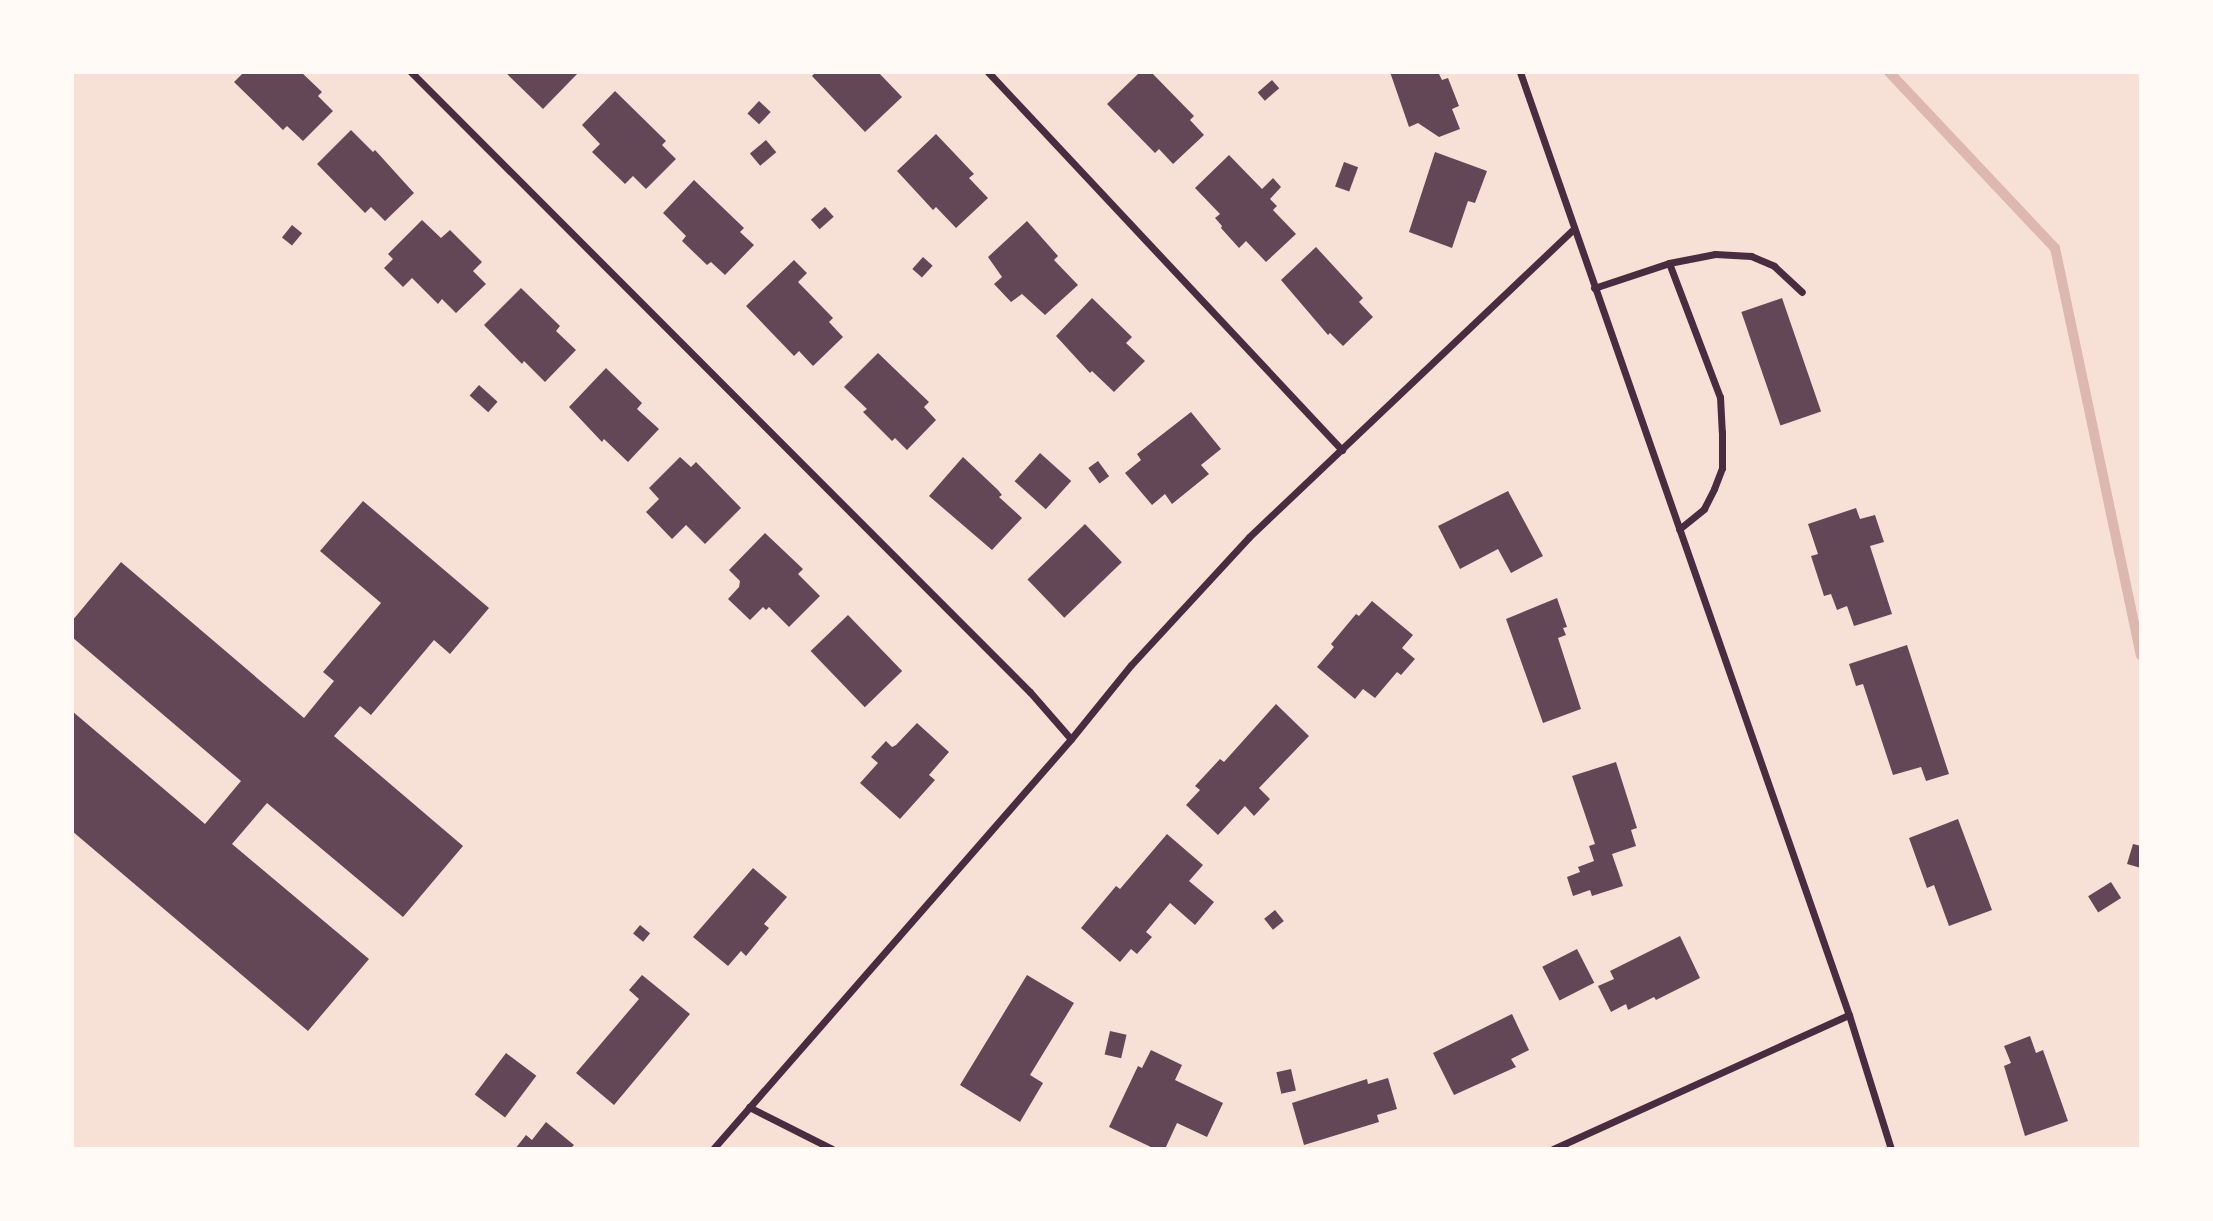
<!DOCTYPE html>
<style>
body{margin:0}
#map{position:relative;width:2213px;height:1221px;overflow:hidden;background:#f7e1d7;font-family:"Archivo Narrow",sans-serif}
div>[style]{position:absolute}
[style*='--x']{left:calc(var(--x)*1px);top:calc(var(--y)*1px);width:calc(var(--w)*1px);rotate:calc(var(--a)*1deg)}
.stream>*{height:10px;margin:-5px;padding:0 5px;transform-origin:5px;border-radius:5px;background:#dcb8b0}
.building>*{inset:0;background:#644757;transform-origin:0 0}
.minor>*{height:7px;margin:-3.5px;padding:0 3.5px;transform-origin:3.5px;border-radius:3.5px;background:#4a2c40}
span{translate:-50% -50%;white-space:nowrap;text-align:center;line-height:1.15;-webkit-text-stroke:5px #fffaf5;paint-order:stroke}
.frame{position:absolute;inset:0;border:74px solid #fffaf5;pointer-events:none}
</style>
<div id="map">
<div class="stream">
<div style="--x:1889;--y:72;--w:242;--a:46.7"></div>
<div style="--x:2055;--y:248;--w:416;--a:78.1"></div>
</div>
<div class="building">
<div style="clip-path:polygon(244px 72px,301px 72px,322px 92px,318px 96px,333px 111px,303px 141px,287px 126px,283px 130px,234px 82px)"></div>
<div style="clip-path:polygon(505px 72px,579px 72px,543px 109px)"></div>
<div style="clip-path:polygon(816px 72px,878px 72px,902px 97px,865px 132px,812px 76px)"></div>
<div style="clip-path:polygon(1140px 72px,1151px 72px,1194px 116px,1190px 120px,1204px 135px,1173px 164px,1159px 149px,1155px 153px,1107px 104px)"></div>
<div style="clip-path:polygon(1390px 72px,1438px 72px,1442px 80px,1448px 78px,1459px 106px,1452px 109px,1460px 129px,1439px 137px,1418px 123px,1409px 127px)"></div>
<div style="left:1272px;top:80px;width:11px;height:19px;rotate:49deg"></div>
<div style="clip-path:polygon(615px 91px,666px 141px,662px 145px,676px 159px,646px 189px,633px 176px,625px 184px,592px 152px,600px 144px,582px 125px)"></div>
<div style="left:759px;top:101px;width:16px;height:17px;rotate:43deg"></div>
<div style="clip-path:polygon(351px 130px,373px 152px,375px 150px,414px 193px,385px 221px,371px 207px,365px 213px,317px 164px)"></div>
<div style="clip-path:polygon(936px 134px,974px 174px,969px 178px,988px 198px,956px 228px,936px 207px,933px 210px,897px 171px)"></div>
<div style="left:766px;top:140px;width:16px;height:21px;rotate:50deg"></div>
<div style="clip-path:polygon(1435px 152px,1487px 171px,1475px 203px,1468px 201px,1452px 248px,1409px 232px)"></div>
<div style="clip-path:polygon(1229px 155px,1262px 189px,1273px 178px,1281px 187px,1270px 199px,1277px 206px,1273px 210px,1296px 234px,1266px 262px,1246px 241px,1239px 248px,1221px 228px,1222px 226px,1215px 218px,1220px 214px,1195px 188px)"></div>
<div style="left:1344px;top:162px;width:15px;height:26px;rotate:20deg"></div>
<div style="clip-path:polygon(694px 180px,744px 228px,740px 232px,754px 245px,725px 275px,711px 262px,707px 265px,682px 241px,686px 236px,663px 213px)"></div>
<div style="left:825px;top:207px;width:13px;height:19px;rotate:48deg"></div>
<div style="clip-path:polygon(422px 220px,441px 238px,450px 230px,482px 262px,473px 271px,486px 284px,456px 313px,442px 299px,438px 304px,412px 278px,403px 287px,384px 268px,393px 259px,388px 254px)"></div>
<div style="clip-path:polygon(1027px 221px,1058px 256px,1054px 260px,1078px 285px,1045px 315px,1022px 294px,1011px 302px,994px 284px,1002px 277px,988px 257px)"></div>
<div style="left:292px;top:225px;width:13px;height:16px;rotate:39deg"></div>
<div style="clip-path:polygon(1316px 247px,1363px 298px,1359px 302px,1373px 317px,1343px 346px,1330px 333px,1328px 335px,1281px 280px)"></div>
<div style="left:923px;top:257px;width:13px;height:16px;rotate:42deg"></div>
<div style="clip-path:polygon(794px 260px,807px 273px,798px 282px,833px 318px,829px 322px,843px 337px,813px 366px,799px 351px,794px 356px,746px 306px)"></div>
<div style="clip-path:polygon(521px 288px,560px 326px,556px 331px,576px 350px,545px 382px,524px 361px,522px 364px,484px 325px)"></div>
<div style="clip-path:polygon(1092px 298px,1132px 337px,1126px 343px,1145px 361px,1114px 392px,1092px 371px,1090px 373px,1056px 336px)"></div>
<div style="left:1782px;top:298px;width:120px;height:43px;rotate:71deg"></div>
<div style="clip-path:polygon(878px 353px,929px 402px,924px 407px,936px 420px,907px 450px,895px 438px,892px 441px,863px 412px,867px 409px,844px 387px)"></div>
<div style="clip-path:polygon(606px 368px,642px 403px,637px 409px,659px 429px,628px 462px,604px 439px,602px 442px,569px 407px)"></div>
<div style="left:479px;top:385px;width:25px;height:14px;rotate:42deg"></div>
<div style="clip-path:polygon(1191px 412px,1221px 449px,1201px 465px,1209px 474px,1172px 504px,1165px 494px,1152px 505px,1125px 473px,1141px 460px,1137px 454px)"></div>
<div style="left:1040px;top:453px;width:42px;height:38px;rotate:42deg"></div>
<div style="clip-path:polygon(680px 457px,691px 467px,696px 462px,741px 508px,705px 544px,686px 525px,672px 539px,646px 512px,659px 499px,649px 488px)"></div>
<div style="clip-path:polygon(963px 457px,998px 490px,1002px 495px,999px 497px,1022px 518px,992px 550px,929px 496px)"></div>
<div style="left:1098px;top:461px;width:19px;height:12px;rotate:54deg"></div>
<div style="clip-path:polygon(1508px 491px,1543px 556px,1511px 573px,1498px 549px,1460px 569px,1438px 526px)"></div>
<div style="clip-path:polygon(363px 501px,489px 608px,450px 654px,434px 640px,371px 715px,360px 706px,334px 736px,463px 846px,403px 917px,267px 803px,232px 844px,369px 959px,308px 1031px,72px 831px,72px 711px,205px 824px,241px 781px,72px 637px,72px 621px,121px 562px,304px 718px,334px 681px,323px 672px,381px 603px,320px 551px)"></div>
<div style="clip-path:polygon(1856px 508px,1860px 519px,1875px 515px,1884px 542px,1870px 546px,1892px 614px,1854px 626px,1847px 606px,1837px 610px,1831px 594px,1824px 596px,1811px 556px,1818px 554px,1808px 524px)"></div>
<div style="left:1085px;top:524px;width:53px;height:80px;rotate:46deg"></div>
<div style="clip-path:polygon(765px 533px,803px 569px,798px 574px,820px 596px,789px 627px,769px 607px,766px 610px,763px 607px,750px 620px,728px 599px,739px 587px,740px 581px,729px 570px)"></div>
<div style="clip-path:polygon(1557px 598px,1567px 627px,1563px 628px,1566px 635px,1558px 638px,1581px 709px,1543px 723px,1506px 619px)"></div>
<div style="clip-path:polygon(1372px 601px,1413px 635px,1402px 648px,1415px 659px,1401px 675px,1397px 672px,1375px 698px,1363px 689px,1355px 699px,1317px 667px,1334px 647px,1331px 644px,1356px 614px,1359px 616px)"></div>
<div style="left:848px;top:615px;width:78px;height:52px;rotate:46deg"></div>
<div style="clip-path:polygon(1907px 645px,1949px 774px,1926px 781px,1921px 767px,1893px 775px,1863px 684px,1856px 686px,1849px 664px)"></div>
<div style="clip-path:polygon(1276px 704px,1309px 736px,1259px 788px,1270px 799px,1254px 816px,1245px 806px,1218px 835px,1186px 805px,1200px 790px,1195px 786px,1220px 759px,1224px 762px)"></div>
<div style="clip-path:polygon(917px 723px,949px 752px,929px 775px,935px 780px,900px 819px,860px 783px,878px 763px,871px 757px,886px 741px,892px 747px,896px 745px)"></div>
<div style="clip-path:polygon(1616px 762px,1637px 828px,1631px 830px,1636px 846px,1612px 854px,1623px 886px,1592px 896px,1590px 890px,1573px 896px,1567px 877px,1580px 872px,1578px 867px,1594px 861px,1589px 846px,1595px 844px,1572px 776px)"></div>
<div style="clip-path:polygon(1958px 819px,1992px 910px,1949px 926px,1934px 885px,1927px 888px,1909px 838px)"></div>
<div style="clip-path:polygon(1167px 834px,1203px 865px,1189px 881px,1214px 902px,1195px 925px,1170px 903px,1146px 932px,1152px 937px,1137px 954px,1131px 949px,1120px 962px,1081px 928px,1116px 886px,1120px 889px)"></div>
<div style="clip-path:polygon(2133px 844px,2141px 846px,2141px 868px,2127px 864px)"></div>
<div style="clip-path:polygon(753px 868px,787px 897px,764px 924px,769px 928px,746px 956px,741px 951px,728px 966px,693px 937px)"></div>
<div style="left:2111px;top:882px;width:19px;height:27px;rotate:58deg"></div>
<div style="left:1275px;top:910px;width:14px;height:14px;rotate:51deg"></div>
<div style="left:640px;top:925px;width:13px;height:11px;rotate:39deg"></div>
<div style="clip-path:polygon(1680px 936px,1700px 978px,1656px 1000px,1654px 997px,1628px 1010px,1626px 1004px,1611px 1012px,1598px 986px,1614px 979px,1610px 971px)"></div>
<div style="left:1577px;top:949px;width:38px;height:39px;rotate:63deg"></div>
<div style="clip-path:polygon(642px 975px,690px 1014px,614px 1105px,576px 1073px,639px 999px,629px 990px)"></div>
<div style="clip-path:polygon(1027px 975px,1074px 1003px,1030px 1075px,1043px 1083px,1020px 1122px,960px 1085px)"></div>
<div style="clip-path:polygon(1512px 1014px,1529px 1050px,1511px 1059px,1516px 1067px,1454px 1095px,1433px 1053px)"></div>
<div style="left:1110px;top:1031px;width:17px;height:24px;rotate:13deg"></div>
<div style="clip-path:polygon(2030px 1036px,2036px 1053px,2043px 1050px,2068px 1121px,2025px 1136px,2004px 1066px,2011px 1063px,2004px 1046px)"></div>
<div style="clip-path:polygon(1151px 1050px,1182px 1065px,1175px 1080px,1223px 1103px,1207px 1137px,1177px 1123px,1165px 1149px,1155px 1149px,1109px 1127px,1138px 1066px,1142px 1068px)"></div>
<div style="left:506px;top:1053px;width:38px;height:52px;rotate:37deg"></div>
<div style="left:1291px;top:1069px;width:22px;height:15px;rotate:77deg"></div>
<div style="clip-path:polygon(1388px 1078px,1397px 1109px,1377px 1115px,1379px 1122px,1304px 1145px,1292px 1103px,1367px 1079px,1368px 1084px)"></div>
<div style="clip-path:polygon(546px 1122px,574px 1145px,570px 1149px,515px 1149px,526px 1135px,532px 1140px)"></div>
</div>
<div class="minor">
<div style="--x:411;--y:72;--w:876;--a:45.05"></div>
<div style="--x:1030;--y:692;--w:62;--a:48.9"></div>
<div style="--x:988;--y:72;--w:518;--a:46.88"></div>
<div style="--x:1520;--y:72;--w:999;--a:70.77"></div>
<div style="--x:1849;--y:1015;--w:140;--a:72.6"></div>
<div style="--x:1669;--y:263;--w:143;--a:69.2"></div>
<div style="--x:1720;--y:397;--w:35;--a:87"></div>
<div style="--x:1722;--y:432;--w:36;--a:90"></div>
<div style="--x:1722;--y:468;--w:22;--a:111"></div>
<div style="--x:1714;--y:489;--w:22;--a:117"></div>
<div style="--x:1704;--y:509;--w:32;--a:141"></div>
<div style="--x:1594;--y:288;--w:79;--a:-18.4"></div>
<div style="--x:1669;--y:263;--w:47;--a:-11.1"></div>
<div style="--x:1715;--y:254;--w:36;--a:3"></div>
<div style="--x:1751;--y:256;--w:25;--a:23"></div>
<div style="--x:1774;--y:266;--w:38;--a:43"></div>
<div style="--x:749;--y:1107;--w:93;--a:26.8"></div>
<div style="--x:713;--y:1149;--w:544;--a:-48.87"></div>
<div style="--x:1071;--y:739;--w:95;--a:-51"></div>
<div style="--x:1131;--y:665;--w:174;--a:-47.3"></div>
<div style="--x:1249;--y:537;--w:447;--a:-43.5"></div>
<div style="--x:1553;--y:1149;--w:325;--a:-24.4"></div>
</div>
<div class="frame"></div>
</div>
